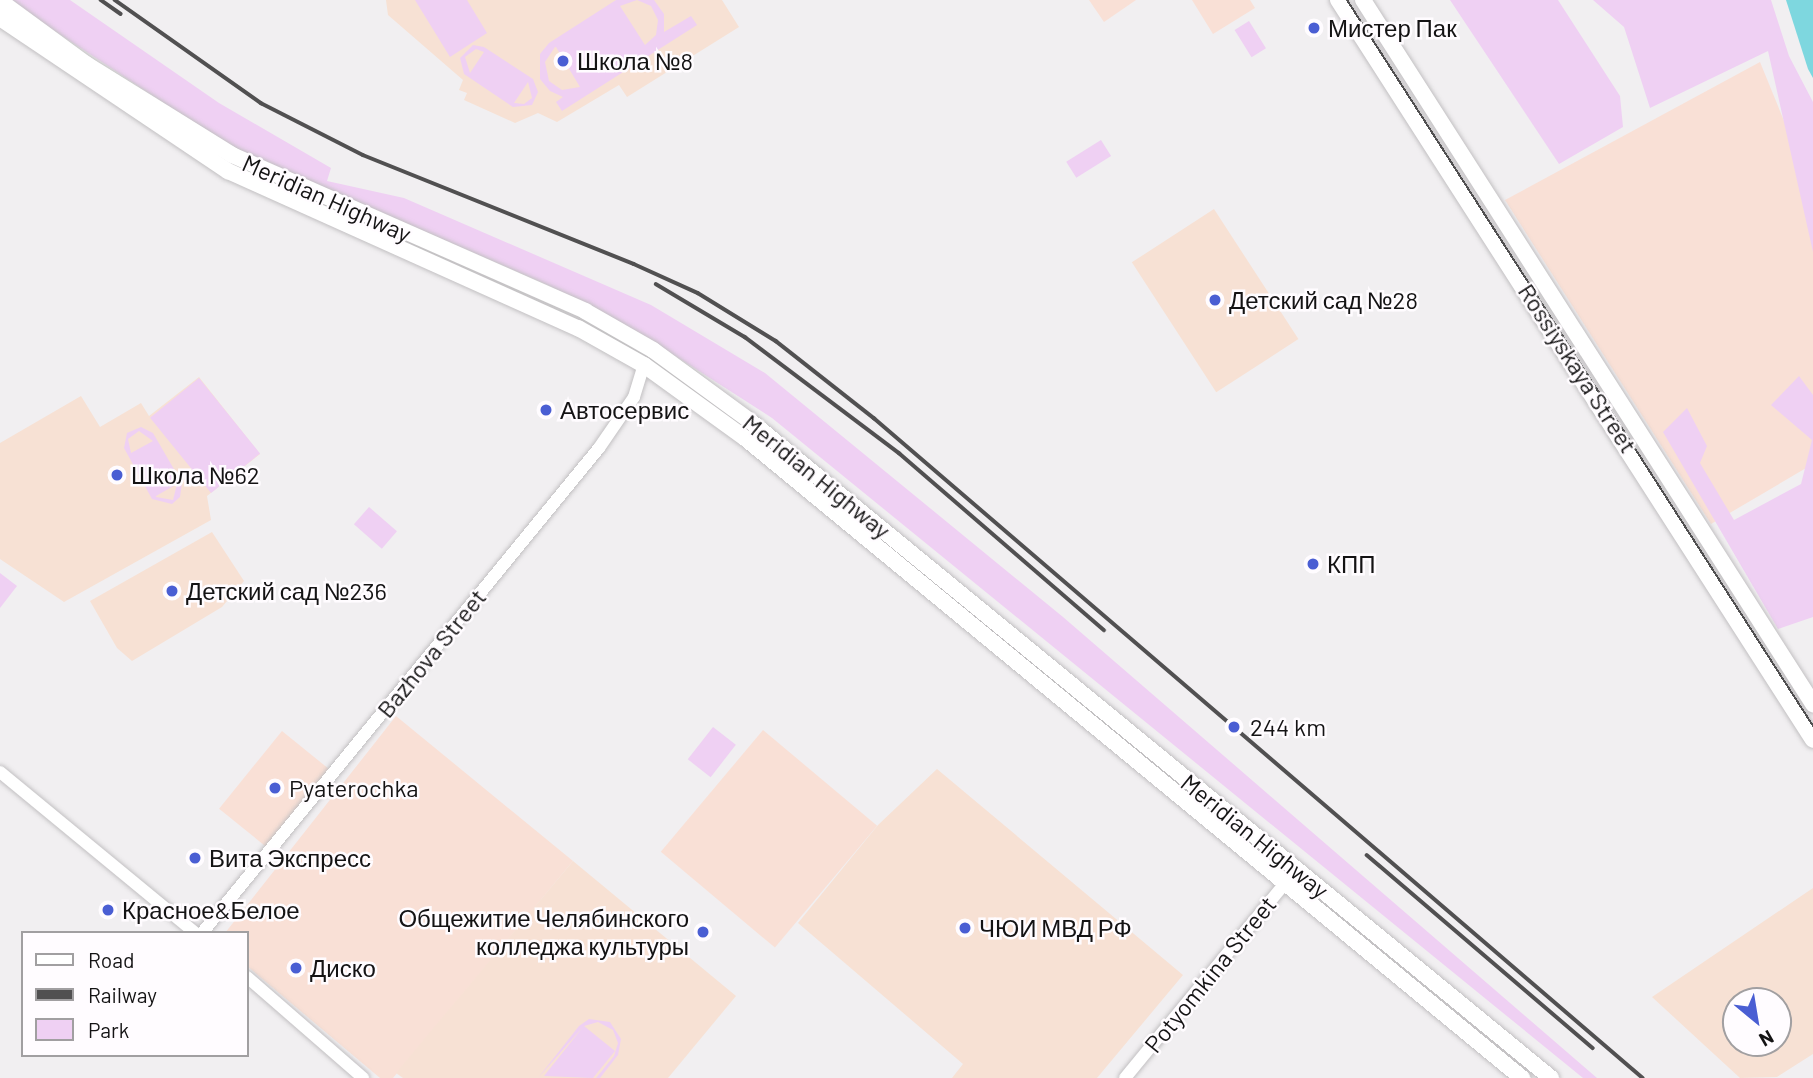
<!DOCTYPE html>
<meta charset="utf-8">
<style>
body{margin:0}
#map{position:relative;width:1813px;height:1078px;overflow:hidden;background:#f1eff1;font-family:Barlow,sans-serif}
div>[style]{position:absolute}
[style*='--x']{left:calc(var(--x)*1px);top:calc(var(--y)*1px);width:calc(var(--w)*1px);rotate:calc(var(--a)*1deg)}
.commercial>*{inset:0;background:#f9e0d6;transform-origin:0 0}
.education>*{inset:0;background:#f7e1d4;transform-origin:0 0}
.green>*{inset:0;background:#efd0f3;transform-origin:0 0}
.water>*{inset:0;background:#7ed7df}
.roads{filter:drop-shadow(0 0 2px #c2c0c2) drop-shadow(0 0 2px #c2c0c2)}
.tertiary>*{height:12px;margin:-6px;padding:0 6px;transform-origin:6px;border-radius:6px;background:#fff}
.primary>*{height:16px;margin:-8px;padding:0 8px;transform-origin:8px;border-radius:8px;background:#fff}
.tram>*{height:2px;margin:-1px;padding:0 1px;transform-origin:1px;border-radius:1px;background:#515051}
.rail>*{height:3.5px;margin:-1.75px;padding:0 1.75px;transform-origin:1.75px;border-radius:1.75px;background:#515051}
.dots>*{width:19px;height:19px;translate:-50% -50%;box-sizing:border-box;border:4px solid #fffcff;border-radius:50%}
span{translate:-50% -50%;white-space:nowrap;text-align:center;line-height:1.15;-webkit-text-stroke:5px #fffcff;paint-order:stroke}
.poi-label{font-size:24px;color:#141314}
.left{translate:0 -50%;text-align:left}
.right{translate:-100% -50%;text-align:right}
.street-label{font-size:24px;color:#141314}
.legend{position:absolute;left:21px;top:931px;width:228px;height:126px;box-sizing:border-box;background:#fffcff;border:2px solid #a19fa1;margin:0;padding:9px 12px;list-style:none;font-size:21px;color:#141314}
.legend li{display:flex;align-items:center;gap:14px;height:35px}
.legend b{width:35px;border:2px solid #a19fa1}
.north{position:absolute;left:1722px;top:987px;width:70px;height:70px;box-sizing:border-box;background:#fffcff;border:2px solid #a19fa1;border-radius:50%;rotate:150deg;font-size:19px;font-weight:700;line-height:28px;text-align:center;color:#141314}
.north::after{content:'';display:block;margin:auto;width:24px;height:32px;background:#4a5ed3;clip-path:polygon(50% 0,100% 100%,50% 72%,0 100%)}
</style>
<div id="map">
<div class="commercial">
<div style="clip-path:polygon(1089px 0,1136px 0,1104px 22px)"></div>
<div style="clip-path:polygon(1192px 0,1250px 0,1255px 8px,1213px 34px)"></div>
<div style="clip-path:polygon(1760px 62px,1813px 192px,1813px 464px,1711px 524px,1505px 200px)"></div>
<div style="clip-path:polygon(396px 716px,573px 861px,393px 1078px,380px 1078px,247px 966px,247px 933px,225px 933px)"></div>
<div style="left:763px;top:730px;width:149px;height:159px;rotate:40deg"></div>
<div style="left:282px;top:731px;width:60px;height:100px;rotate:39deg"></div>
</div>
<div class="education">
<div style="clip-path:polygon(386px 0,722px 0,739px 27px,627px 97px,619px 85px,557px 122px,538px 113px,515px 123px,464px 100px,467px 93px,459px 90px,463px 80px,388px 15px)"></div>
<div style="left:1214px;top:209px;width:155px;height:98px;rotate:57deg"></div>
<div style="clip-path:polygon(199px 377px,260px 454px,207px 496px,211px 520px,64px 602px,0 559px,0 443px,81px 396px,100px 427px,141px 403px,149px 416px)"></div>
<div style="clip-path:polygon(212px 532px,244px 581px,222px 607px,132px 661px,117px 648px,90px 601px)"></div>
<div style="clip-path:polygon(937px 769px,1183px 975px,1097px 1078px,952px 1078px,963px 1064px,798px 923px,878px 825px)"></div>
<div style="clip-path:polygon(573px 861px,736px 996px,668px 1078px,403px 1078px,396px 1073px)"></div>
<div style="clip-path:polygon(evenodd,1813px 888px,1813px 1054px,1777px 1077px,1740px 1078px,1652px 997px,1813px 888px,1736px 1001px,1778px 1001px,1778px 1043px,1736px 1043px,1736px 1001px)"></div>
</div>
<div class="green">
<div style="clip-path:polygon(8px 0,70px 0,219px 103px,331px 168px,327px 181px,404px 198px,651px 305px,765px 373px,1063px 617px,1597px 1078px,1583px 1078px,772px 418px,638px 332px,548px 285px,232px 148px)"></div>
<div style="clip-path:polygon(415px 0,467px 0,487px 33px,450px 57px)"></div>
<div style="clip-path:polygon(evenodd,616px 0,654px 0,664px 14px,664px 32px,691px 16px,697px 25px,562px 111px,556px 102px,563px 97px,550px 91px,540px 79px,540px 54px,549px 43px,616px 0,637px 0,651px 6px,658px 20px,656px 35px,645px 45px,620px 6px,637px 0,616px 0,555px 47px,556px 47px,580px 87px,562px 90px,549px 81px,545px 62px,555px 47px)"></div>
<div style="clip-path:polygon(1450px 0,1558px 0,1620px 96px,1623px 127px,1559px 164px)"></div>
<div style="clip-path:polygon(1593px 0,1771px 0,1789px 56px,1813px 102px,1813px 252px,1768px 51px,1650px 108px,1624px 27px)"></div>
<div style="left:1249px;top:21px;width:32px;height:17px;rotate:58deg"></div>
<div style="clip-path:polygon(evenodd,473px 45px,484px 47px,533px 79px,538px 92px,532px 105px,513px 107px,464px 74px,460px 58px,473px 45px,476px 49px,484px 52px,470px 73px,465px 57px,476px 49px,473px 45px,528px 82px,532px 98px,524px 104px,514px 103px,528px 82px)"></div>
<div style="left:1101px;top:140px;width:19px;height:41px;rotate:58deg"></div>
<div style="clip-path:polygon(1799px 376px,1813px 395px,1813px 617px,1778px 629px,1663px 432px,1687px 408px,1707px 446px,1700px 463px,1734px 520px,1801px 484px,1812px 440px,1771px 405px)"></div>
<div style="left:199px;top:378px;width:97px;height:63px;rotate:51deg"></div>
<div style="clip-path:polygon(evenodd,141px 427px,153px 433px,182px 483px,180px 497px,172px 504px,152px 499px,124px 448px,127px 433px,141px 427px,139px 431px,153px 441px,131px 453px,128px 439px,139px 431px,141px 427px,177px 484px,173px 500px,156px 497px,156px 496px,177px 484px)"></div>
<div style="left:369px;top:507px;width:37px;height:23px;rotate:41deg"></div>
<div style="clip-path:polygon(0 573px,17px 586px,0 608px)"></div>
<div style="left:713px;top:727px;width:29px;height:41px;rotate:38deg"></div>
<div style="clip-path:polygon(589px 1019px,610px 1022px,621px 1039px,618px 1055px,600px 1078px,596px 1078px,614px 1056px,618px 1043px,613px 1030px,598px 1022px,584px 1026px,615px 1051px,593px 1078px,544px 1076px,583px 1027px,538px 1078px,579px 1026px)"></div>
</div>
<div class="water">
<div style="clip-path:polygon(1786px 0,1813px 0,1813px 78px,1808px 69px)"></div>
</div>
<div class="roads">
<div class="tertiary">
<div style="--x:0;--y:772;--w:253;--a:39.5"></div>
<div style="--x:202;--y:933;--w:627;--a:-50.7"></div>
<div style="--x:599;--y:448;--w:62;--a:-55.5"></div>
<div style="--x:634;--y:397;--w:34;--a:-73"></div>
<div style="--x:247;--y:977;--w:154;--a:41"></div>
<div style="--x:1125;--y:1078;--w:269;--a:-50.6"></div>
</div>
<div class="primary">
<div style="--x:1338;--y:0;--w:879;--a:57.3"></div>
<div style="--x:1363;--y:0;--w:836;--a:57.41"></div>
<div style="--x:0;--y:1;--w:107;--a:36.2"></div>
<div style="--x:86;--y:64;--w:172;--a:31.9"></div>
<div style="--x:232;--y:155;--w:386;--a:23.8"></div>
<div style="--x:585;--y:311;--w:78;--a:29.8"></div>
<div style="--x:653;--y:350;--w:120;--a:36.2"></div>
<div style="--x:750;--y:421;--w:1036;--a:39.36"></div>
<div style="--x:0;--y:18;--w:275;--a:33.9"></div>
<div style="--x:228;--y:171;--w:384;--a:24.2"></div>
<div style="--x:578;--y:328;--w:76;--a:29.3"></div>
<div style="--x:644;--y:365;--w:125;--a:35.9"></div>
<div style="--x:745;--y:438;--w:1007;--a:39.48"></div>
</div>
</div>
<div class="tram">
<div style="--x:1347;--y:0;--w:863;--a:57.3"></div>
</div>
<div class="rail">
<div style="--x:101;--y:0;--w:24;--a:35"></div>
<div style="--x:115;--y:0;--w:179;--a:35.2"></div>
<div style="--x:261;--y:103;--w:114;--a:27"></div>
<div style="--x:363;--y:155;--w:292;--a:21.9"></div>
<div style="--x:634;--y:264;--w:70;--a:24.4"></div>
<div style="--x:698;--y:293;--w:92;--a:31.6"></div>
<div style="--x:776;--y:341;--w:125;--a:38.2"></div>
<div style="--x:874;--y:418;--w:1013;--a:40.64"></div>
<div style="--x:656;--y:284;--w:104;--a:30.8"></div>
<div style="--x:745;--y:337;--w:193;--a:37"></div>
<div style="--x:899;--y:453;--w:271;--a:40.8"></div>
<div style="--x:1367;--y:855;--w:297;--a:40.5"></div>
</div>
<div class="dots">
<div style="left:1314px;top:28px;background:#4a5ed3"></div>
<div style="left:563px;top:61px;background:#4a5ed3"></div>
<div style="left:1215px;top:300px;background:#4a5ed3"></div>
<div style="left:546px;top:410px;background:#4a5ed3"></div>
<div style="left:117px;top:475px;background:#4a5ed3"></div>
<div style="left:1313px;top:564px;background:#4a5ed3"></div>
<div style="left:172px;top:591px;background:#4a5ed3"></div>
<div style="left:1234px;top:727px;background:#4a5ed3"></div>
<div style="left:275px;top:788px;background:#4a5ed3"></div>
<div style="left:195px;top:858px;background:#4a5ed3"></div>
<div style="left:108px;top:910px;background:#4a5ed3"></div>
<div style="left:965px;top:928px;background:#4a5ed3"></div>
<div style="left:703px;top:932px;background:#4a5ed3"></div>
<div style="left:296px;top:968px;background:#4a5ed3"></div>
</div>
<div class="poi-label">
<span class="left" style="left:1328px;top:28px">Мистер Пак</span>
<span class="left" style="left:577px;top:61px">Школа №8</span>
<span class="left" style="left:1229px;top:300px">Детский сад №28</span>
<span class="left" style="left:560px;top:410px">Автосервис</span>
<span class="left" style="left:131px;top:475px">Школа №62</span>
<span class="left" style="left:1327px;top:564px">КПП</span>
<span class="left" style="left:186px;top:591px">Детский сад №236</span>
<span class="left" style="left:1250px;top:727px">244 km</span>
<span class="left" style="left:289px;top:788px">Pyaterochka</span>
<span class="left" style="left:209px;top:858px">Вита Экспресс</span>
<span class="left" style="left:122px;top:910px">Красное&amp;Белое</span>
<span class="right" style="left:689px;top:932px">Общежитие Челябинского<br>колледжа культуры</span>
<span class="left" style="left:979px;top:928px">ЧЮИ МВД РФ</span>
<span class="left" style="left:310px;top:968px">Диско</span>
</div>
<div class="street-label">
<span style="left:327px;top:198px;rotate:24deg">Meridian Highway</span>
<span style="left:1578px;top:368px;rotate:57deg">Rossiyskaya Street</span>
<span style="left:817px;top:476px;rotate:39deg">Meridian Highway</span>
<span style="left:431px;top:653px;rotate:-51deg">Bazhova Street</span>
<span style="left:1255px;top:836px;rotate:39deg">Meridian Highway</span>
<span style="left:1210px;top:974px;rotate:-51deg">Potyomkina Street</span>
</div>
<ul class="legend">
<li><b style="height:9px;background:#fff"></b>Road</li>
<li><b style="height:9px;background:#515051"></b>Railway</li>
<li><b style="height:19px;background:#efd0f3"></b>Park</li>
</ul>
<div class="north">N</div>
</div>
